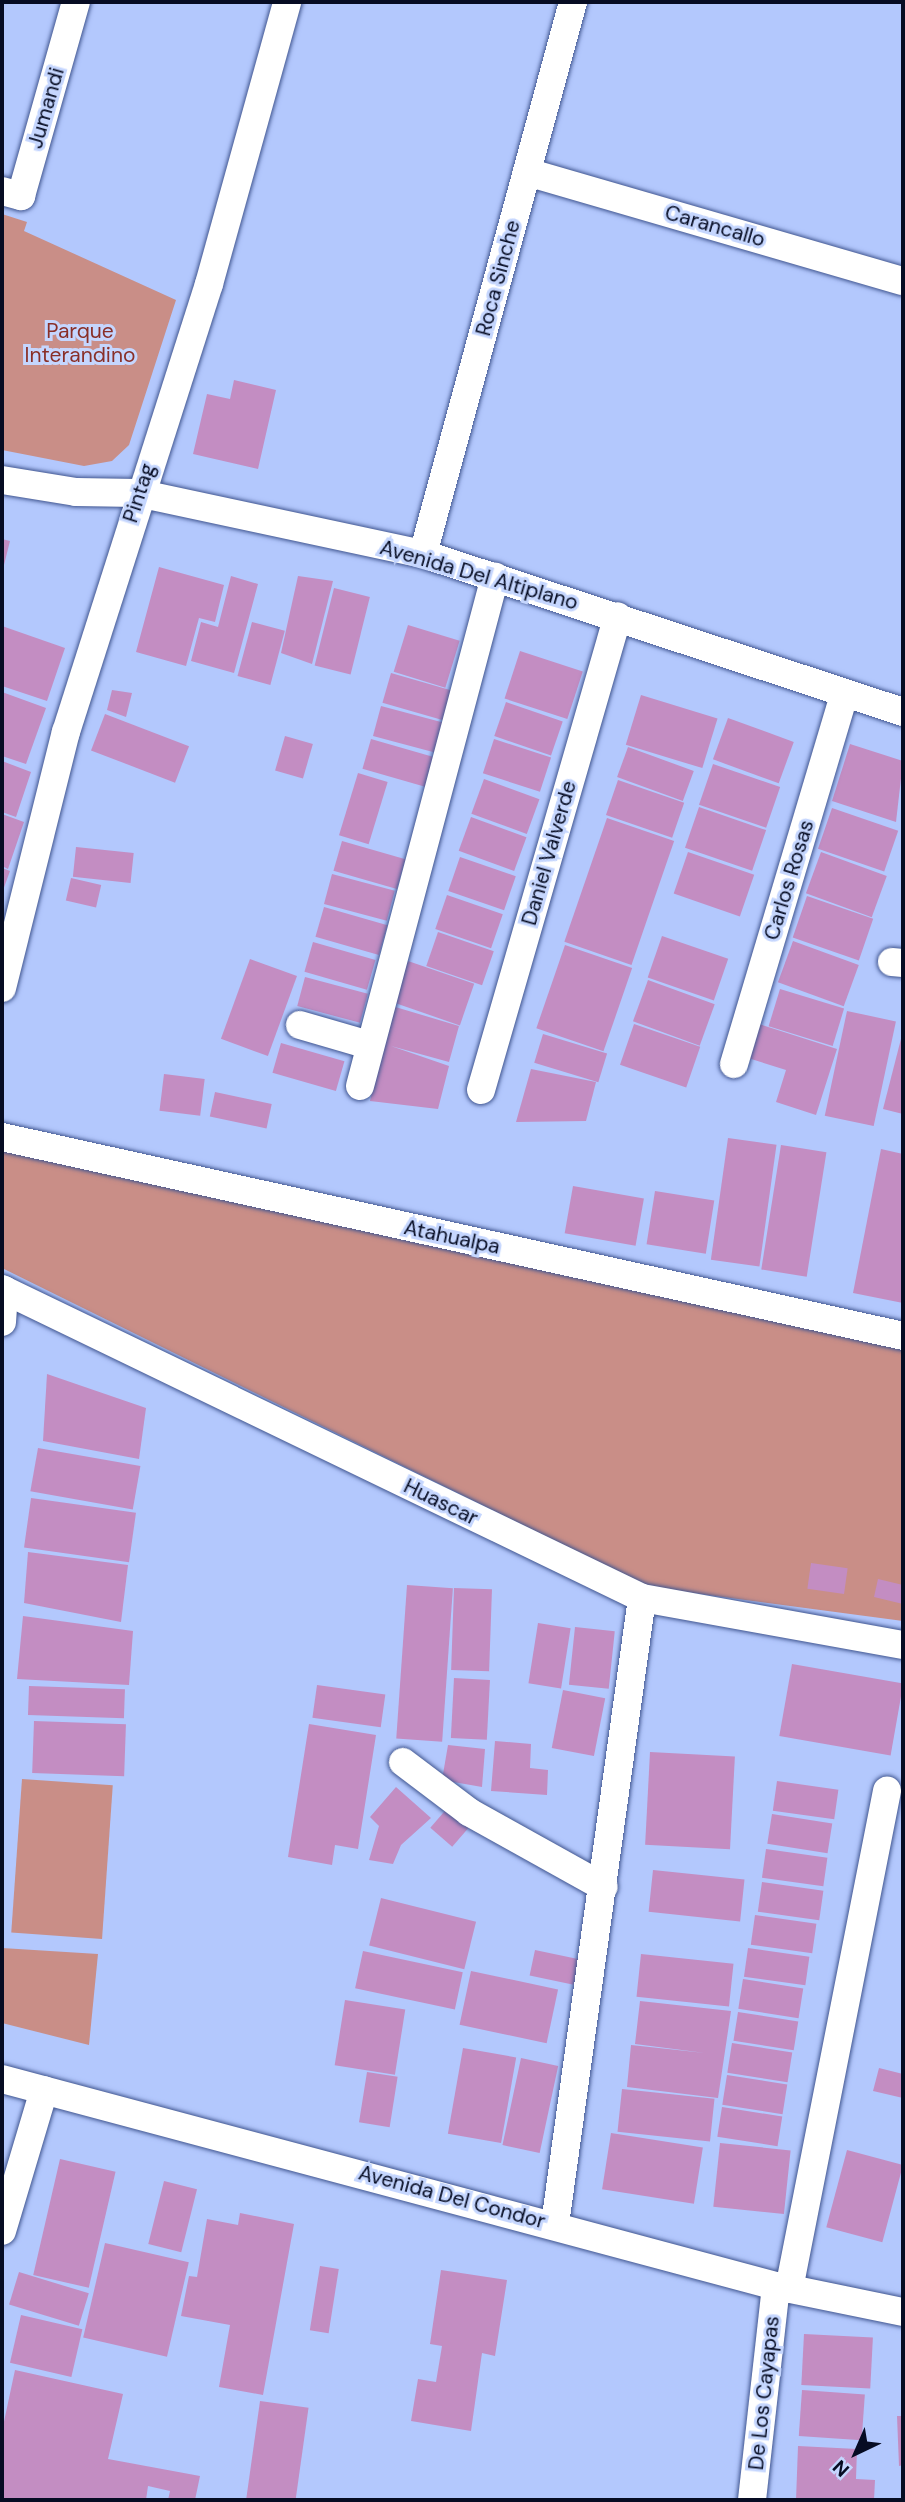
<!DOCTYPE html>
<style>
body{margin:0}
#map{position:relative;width:905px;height:2502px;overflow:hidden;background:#b3c8fd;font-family:"DM Sans",sans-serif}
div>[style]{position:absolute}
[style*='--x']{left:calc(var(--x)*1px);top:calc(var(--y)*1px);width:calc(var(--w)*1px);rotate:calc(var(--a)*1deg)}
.green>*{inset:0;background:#c98e87;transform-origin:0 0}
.building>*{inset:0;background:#c38dc2;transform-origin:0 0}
.roads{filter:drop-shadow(0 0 2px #415690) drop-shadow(0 0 2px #415690)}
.street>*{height:28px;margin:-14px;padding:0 14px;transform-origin:14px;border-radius:14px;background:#fff}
span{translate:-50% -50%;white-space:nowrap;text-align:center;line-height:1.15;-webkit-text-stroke:6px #c5d6fe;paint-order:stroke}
.street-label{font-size:21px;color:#060c23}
.park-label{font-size:21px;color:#892f28}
.frame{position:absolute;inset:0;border:4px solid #060c23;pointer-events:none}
.north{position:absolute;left:821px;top:2418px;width:70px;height:70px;-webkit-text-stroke:5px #c5d6fe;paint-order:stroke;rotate:224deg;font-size:19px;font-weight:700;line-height:28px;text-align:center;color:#060c23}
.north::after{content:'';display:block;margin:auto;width:24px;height:32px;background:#060c23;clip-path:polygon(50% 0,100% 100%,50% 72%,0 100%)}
</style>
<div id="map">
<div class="green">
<div style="clip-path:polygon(2px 214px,27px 222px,24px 231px,176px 300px,129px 445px,112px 461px,84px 466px,2px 450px)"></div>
<div style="clip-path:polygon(2px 1149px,903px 1350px,903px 1621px,648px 1587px,2px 1268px)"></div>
<div style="left:22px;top:1779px;width:91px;height:154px;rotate:4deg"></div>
<div style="clip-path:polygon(2px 1948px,98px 1954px,89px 2045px,2px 2023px)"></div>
</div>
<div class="building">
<div style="clip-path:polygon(234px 380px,276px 390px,258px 469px,193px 454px,207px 394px,230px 399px)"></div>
<div style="clip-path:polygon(2px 539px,10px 541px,3px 569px,2px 569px)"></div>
<div style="clip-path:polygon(159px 567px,224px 585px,215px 622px,199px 618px,186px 666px,136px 652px)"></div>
<div style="clip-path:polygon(231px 576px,258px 584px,234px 673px,191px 661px,201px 622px,218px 627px)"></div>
<div style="clip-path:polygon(298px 576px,333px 581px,312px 664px,281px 653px)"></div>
<div style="left:334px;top:588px;width:37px;height:80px;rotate:14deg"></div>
<div style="left:252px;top:622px;width:34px;height:56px;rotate:15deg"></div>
<div style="left:408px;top:625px;width:54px;height:49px;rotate:17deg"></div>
<div style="clip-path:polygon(2px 626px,65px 648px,47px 701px,2px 686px)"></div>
<div style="left:520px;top:651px;width:66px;height:50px;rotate:18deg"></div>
<div style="left:391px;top:673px;width:65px;height:31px;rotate:16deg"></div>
<div style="clip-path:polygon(112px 690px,132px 693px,126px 717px,107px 710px)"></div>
<div style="clip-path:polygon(2px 692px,46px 708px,26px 764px,2px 756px)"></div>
<div style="left:641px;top:695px;width:80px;height:52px;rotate:17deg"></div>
<div style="left:506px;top:702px;width:60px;height:36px;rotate:19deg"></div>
<div style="left:381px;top:706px;width:65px;height:31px;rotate:15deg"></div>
<div style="left:105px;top:714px;width:90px;height:39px;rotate:21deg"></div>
<div style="left:728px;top:718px;width:70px;height:44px;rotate:20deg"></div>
<div style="left:285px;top:736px;width:29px;height:36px;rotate:16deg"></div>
<div style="left:371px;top:739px;width:66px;height:31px;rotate:16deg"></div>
<div style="left:494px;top:739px;width:60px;height:36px;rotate:18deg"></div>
<div style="clip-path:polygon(850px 744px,903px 761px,896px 822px,832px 801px)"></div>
<div style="left:628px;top:747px;width:70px;height:32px;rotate:20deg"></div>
<div style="clip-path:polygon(2px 761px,31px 772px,16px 817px,2px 812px)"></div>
<div style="left:713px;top:764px;width:71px;height:43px;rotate:19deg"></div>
<div style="left:358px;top:773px;width:31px;height:65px;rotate:17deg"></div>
<div style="left:484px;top:779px;width:59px;height:37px;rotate:20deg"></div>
<div style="left:618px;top:780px;width:70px;height:37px;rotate:19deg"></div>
<div style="left:699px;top:807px;width:71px;height:43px;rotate:19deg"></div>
<div style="left:832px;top:808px;width:70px;height:43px;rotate:19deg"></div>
<div style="clip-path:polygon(2px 814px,24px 822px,8px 869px,2px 866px)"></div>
<div style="left:471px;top:817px;width:59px;height:36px;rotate:20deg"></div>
<div style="left:607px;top:818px;width:71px;height:131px;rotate:19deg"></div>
<div style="left:342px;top:841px;width:66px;height:31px;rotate:16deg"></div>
<div style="left:76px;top:847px;width:58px;height:30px;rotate:6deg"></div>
<div style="left:688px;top:852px;width:70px;height:44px;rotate:19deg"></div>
<div style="left:821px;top:852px;width:70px;height:44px;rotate:20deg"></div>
<div style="left:460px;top:857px;width:59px;height:36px;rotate:19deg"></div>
<div style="clip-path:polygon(2px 868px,10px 871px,2px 893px)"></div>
<div style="left:332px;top:874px;width:65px;height:31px;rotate:15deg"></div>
<div style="left:71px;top:878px;width:31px;height:23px;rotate:13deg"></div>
<div style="left:447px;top:895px;width:59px;height:36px;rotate:19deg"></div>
<div style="left:807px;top:896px;width:70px;height:44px;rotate:19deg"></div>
<div style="left:324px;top:907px;width:66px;height:31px;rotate:16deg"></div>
<div style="left:438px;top:932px;width:59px;height:36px;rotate:19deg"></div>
<div style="left:662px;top:936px;width:70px;height:44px;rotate:19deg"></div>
<div style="left:793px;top:941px;width:70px;height:44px;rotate:20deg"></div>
<div style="left:313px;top:942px;width:65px;height:31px;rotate:16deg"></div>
<div style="left:565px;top:945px;width:71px;height:88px;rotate:19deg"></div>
<div style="left:250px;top:959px;width:50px;height:85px;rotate:20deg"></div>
<div style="left:408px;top:961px;width:70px;height:44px;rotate:19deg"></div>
<div style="left:305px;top:977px;width:65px;height:30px;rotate:15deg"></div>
<div style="left:648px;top:980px;width:71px;height:44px;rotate:20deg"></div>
<div style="left:780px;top:989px;width:67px;height:39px;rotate:17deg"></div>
<div style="clip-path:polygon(392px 1006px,459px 1026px,449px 1062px,391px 1046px,449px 1066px,438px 1109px,370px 1101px)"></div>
<div style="left:847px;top:1011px;width:50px;height:107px;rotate:12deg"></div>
<div style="left:634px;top:1024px;width:70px;height:43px;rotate:19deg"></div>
<div style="clip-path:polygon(759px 1024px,837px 1049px,816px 1115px,776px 1102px,786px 1070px,748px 1058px)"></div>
<div style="clip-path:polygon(903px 1031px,903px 1114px,883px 1109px)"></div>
<div style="left:543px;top:1034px;width:67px;height:30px;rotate:17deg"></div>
<div style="left:281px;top:1043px;width:66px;height:31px;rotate:16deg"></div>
<div style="clip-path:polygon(531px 1069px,596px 1082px,586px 1121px,516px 1122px)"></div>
<div style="left:164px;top:1074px;width:41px;height:37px;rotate:7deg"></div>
<div style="left:215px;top:1092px;width:58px;height:25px;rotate:12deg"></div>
<div style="left:728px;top:1138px;width:49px;height:123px;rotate:8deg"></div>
<div style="left:781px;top:1145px;width:46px;height:126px;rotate:9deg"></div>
<div style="clip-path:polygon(881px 1149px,903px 1154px,903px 1303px,853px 1293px)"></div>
<div style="left:573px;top:1186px;width:72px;height:48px;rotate:10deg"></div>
<div style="left:655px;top:1191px;width:60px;height:54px;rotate:9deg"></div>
<div style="clip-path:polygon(47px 1374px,146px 1408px,139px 1459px,43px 1441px)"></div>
<div style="left:38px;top:1448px;width:104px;height:44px;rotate:10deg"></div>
<div style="left:31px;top:1498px;width:106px;height:50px;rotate:8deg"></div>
<div style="clip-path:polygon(28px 1552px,128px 1565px,121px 1622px,24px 1603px)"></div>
<div style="left:811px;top:1563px;width:37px;height:26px;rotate:8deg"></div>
<div style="clip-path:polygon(878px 1579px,903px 1585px,903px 1604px,874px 1597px)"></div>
<div style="left:407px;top:1585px;width:46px;height:154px;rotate:4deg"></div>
<div style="left:454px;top:1588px;width:38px;height:82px;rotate:2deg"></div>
<div style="clip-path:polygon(23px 1616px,133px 1631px,129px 1685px,17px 1679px)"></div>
<div style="left:538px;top:1623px;width:33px;height:61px;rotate:9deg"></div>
<div style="left:575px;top:1627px;width:40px;height:58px;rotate:6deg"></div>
<div style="left:792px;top:1664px;width:113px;height:73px;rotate:10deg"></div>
<div style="left:454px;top:1678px;width:36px;height:60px;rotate:3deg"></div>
<div style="left:317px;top:1685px;width:69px;height:33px;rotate:8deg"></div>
<div style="left:29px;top:1686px;width:96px;height:29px;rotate:2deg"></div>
<div style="left:563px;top:1690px;width:43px;height:59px;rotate:11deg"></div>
<div style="left:34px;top:1721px;width:92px;height:52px;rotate:2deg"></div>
<div style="clip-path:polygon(309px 1724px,376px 1735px,358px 1849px,335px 1845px,332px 1865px,288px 1857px)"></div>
<div style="clip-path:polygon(495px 1741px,531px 1744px,530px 1768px,548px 1770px,547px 1795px,491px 1791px)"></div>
<div style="clip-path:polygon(448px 1745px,485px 1749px,482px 1787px,442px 1780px)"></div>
<div style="left:650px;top:1752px;width:85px;height:93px;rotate:3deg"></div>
<div style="left:777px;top:1781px;width:62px;height:30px;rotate:8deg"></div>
<div style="clip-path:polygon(396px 1787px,431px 1818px,401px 1845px,393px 1864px,369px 1860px,379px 1826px,370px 1817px)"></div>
<div style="left:450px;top:1805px;width:29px;height:30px;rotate:41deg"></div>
<div style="left:772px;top:1814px;width:61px;height:30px;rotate:9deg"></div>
<div style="left:766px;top:1849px;width:62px;height:29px;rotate:8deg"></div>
<div style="left:653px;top:1870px;width:92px;height:42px;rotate:6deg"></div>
<div style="left:762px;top:1882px;width:62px;height:30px;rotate:8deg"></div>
<div style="left:381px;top:1898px;width:98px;height:49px;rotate:14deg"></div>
<div style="left:755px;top:1915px;width:62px;height:30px;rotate:8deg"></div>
<div style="left:748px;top:1948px;width:62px;height:29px;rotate:8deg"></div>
<div style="left:535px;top:1950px;width:45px;height:26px;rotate:12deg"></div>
<div style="left:363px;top:1951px;width:102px;height:38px;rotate:12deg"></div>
<div style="left:641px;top:1954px;width:93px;height:43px;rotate:6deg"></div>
<div style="left:471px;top:1971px;width:89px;height:55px;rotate:12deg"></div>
<div style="left:743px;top:1979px;width:61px;height:30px;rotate:9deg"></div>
<div style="left:345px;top:2000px;width:61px;height:66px;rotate:9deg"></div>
<div style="clip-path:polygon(640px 2001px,731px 2011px,718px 2098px,627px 2087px,631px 2045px,705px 2053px,635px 2044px)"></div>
<div style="left:738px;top:2012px;width:61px;height:29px;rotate:9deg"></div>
<div style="left:732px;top:2043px;width:61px;height:30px;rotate:9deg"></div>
<div style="left:463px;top:2048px;width:54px;height:87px;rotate:10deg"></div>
<div style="left:521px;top:2058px;width:38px;height:89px;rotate:12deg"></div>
<div style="clip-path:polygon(879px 2068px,903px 2074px,903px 2098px,873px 2091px)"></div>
<div style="left:367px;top:2072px;width:31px;height:51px;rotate:9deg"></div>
<div style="left:727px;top:2075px;width:61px;height:30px;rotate:9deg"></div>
<div style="left:622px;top:2089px;width:93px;height:43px;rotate:6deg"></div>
<div style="left:722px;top:2107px;width:61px;height:30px;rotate:9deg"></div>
<div style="left:611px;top:2133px;width:93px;height:57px;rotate:9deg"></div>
<div style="left:720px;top:2143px;width:71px;height:64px;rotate:6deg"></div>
<div style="left:847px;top:2150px;width:58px;height:80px;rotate:15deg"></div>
<div style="left:60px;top:2159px;width:57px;height:119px;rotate:13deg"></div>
<div style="left:164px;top:2181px;width:34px;height:65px;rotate:14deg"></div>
<div style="clip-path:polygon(240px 2213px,294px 2224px,263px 2395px,219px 2387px,230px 2325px,181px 2316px,189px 2276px,197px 2277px,207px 2219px,238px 2225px)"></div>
<div style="left:105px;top:2243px;width:86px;height:97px;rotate:13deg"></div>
<div style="left:320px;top:2266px;width:19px;height:65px;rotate:9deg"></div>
<div style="clip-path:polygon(441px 2270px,507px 2280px,495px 2356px,482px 2353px,471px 2431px,411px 2421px,418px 2379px,436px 2382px,442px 2346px,430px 2344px)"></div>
<div style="left:19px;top:2272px;width:73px;height:34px;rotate:17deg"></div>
<div style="left:21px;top:2315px;width:63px;height:49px;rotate:13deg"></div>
<div style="left:804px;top:2334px;width:69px;height:51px;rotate:3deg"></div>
<div style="clip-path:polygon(15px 2370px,123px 2394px,108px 2459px,200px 2476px,195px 2500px,168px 2500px,170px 2491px,148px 2486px,146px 2500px,2px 2500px,2px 2431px)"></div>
<div style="left:802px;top:2390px;width:63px;height:46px;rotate:4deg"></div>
<div style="left:260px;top:2401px;width:49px;height:100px;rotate:8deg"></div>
<div style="clip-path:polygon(897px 2416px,903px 2416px,903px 2465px,899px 2466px)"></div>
<div style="clip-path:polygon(798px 2446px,857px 2449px,856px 2479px,875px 2480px,874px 2500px,796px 2500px)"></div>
</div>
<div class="roads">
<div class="street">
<div style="--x:527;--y:172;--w:391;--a:16.2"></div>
<div style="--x:2;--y:191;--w:20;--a:15"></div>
<div style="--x:21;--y:196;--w:202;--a:-74.2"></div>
<div style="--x:2;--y:480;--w:75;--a:9.2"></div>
<div style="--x:76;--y:492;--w:62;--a:0.9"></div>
<div style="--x:138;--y:493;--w:291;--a:12.1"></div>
<div style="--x:423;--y:554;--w:505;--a:18.22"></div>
<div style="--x:423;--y:554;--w:572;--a:-74.8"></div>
<div style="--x:892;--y:962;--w:11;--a:5"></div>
<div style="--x:2;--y:988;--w:264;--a:-76"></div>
<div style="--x:66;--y:732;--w:470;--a:-72.3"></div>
<div style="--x:209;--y:284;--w:293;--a:-74.5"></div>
<div style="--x:300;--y:1025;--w:72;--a:16.2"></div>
<div style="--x:734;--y:1064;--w:385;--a:-73.4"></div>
<div style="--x:360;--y:1086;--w:527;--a:-75.15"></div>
<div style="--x:481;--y:1090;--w:493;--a:-73.9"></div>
<div style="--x:2;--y:1137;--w:923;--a:12.45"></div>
<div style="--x:2;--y:1289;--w:711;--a:25.77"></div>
<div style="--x:642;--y:1598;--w:265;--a:10.2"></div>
<div style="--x:2;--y:1322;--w:32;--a:-86"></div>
<div style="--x:403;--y:1762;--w:83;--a:37.1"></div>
<div style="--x:469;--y:1812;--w:154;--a:29.1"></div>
<div style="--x:2;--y:2079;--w:801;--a:14.97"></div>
<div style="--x:776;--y:2286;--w:130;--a:11.6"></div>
<div style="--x:555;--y:2224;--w:632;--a:-82.09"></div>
<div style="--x:2;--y:2231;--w:147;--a:-73.4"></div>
<div style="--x:789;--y:2289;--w:508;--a:-78.87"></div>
<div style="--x:752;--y:2500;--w:215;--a:-83.6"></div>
</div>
</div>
<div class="street-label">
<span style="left:46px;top:108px;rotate:-74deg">Jumandi</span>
<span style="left:715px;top:226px;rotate:16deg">Carancallo</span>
<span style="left:498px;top:278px;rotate:-75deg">Roca Sinche</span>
<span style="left:139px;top:493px;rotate:-72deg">Pintag</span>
<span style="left:479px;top:575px;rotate:16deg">Avenida Del Altiplano</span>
<span style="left:549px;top:853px;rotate:-74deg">Daniel Valverde</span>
<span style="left:789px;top:880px;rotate:-73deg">Carlos Rosas</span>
<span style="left:452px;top:1237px;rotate:12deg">Atahualpa</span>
<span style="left:441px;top:1502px;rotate:26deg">Huascar</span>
<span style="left:452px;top:2197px;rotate:15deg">Avenida Del Condor</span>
<span style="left:764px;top:2393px;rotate:-84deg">De Los Cayapas</span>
</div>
<div class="park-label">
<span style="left:80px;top:343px">Parque<br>Interandino</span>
</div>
<div class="frame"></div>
<div class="north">N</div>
</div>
